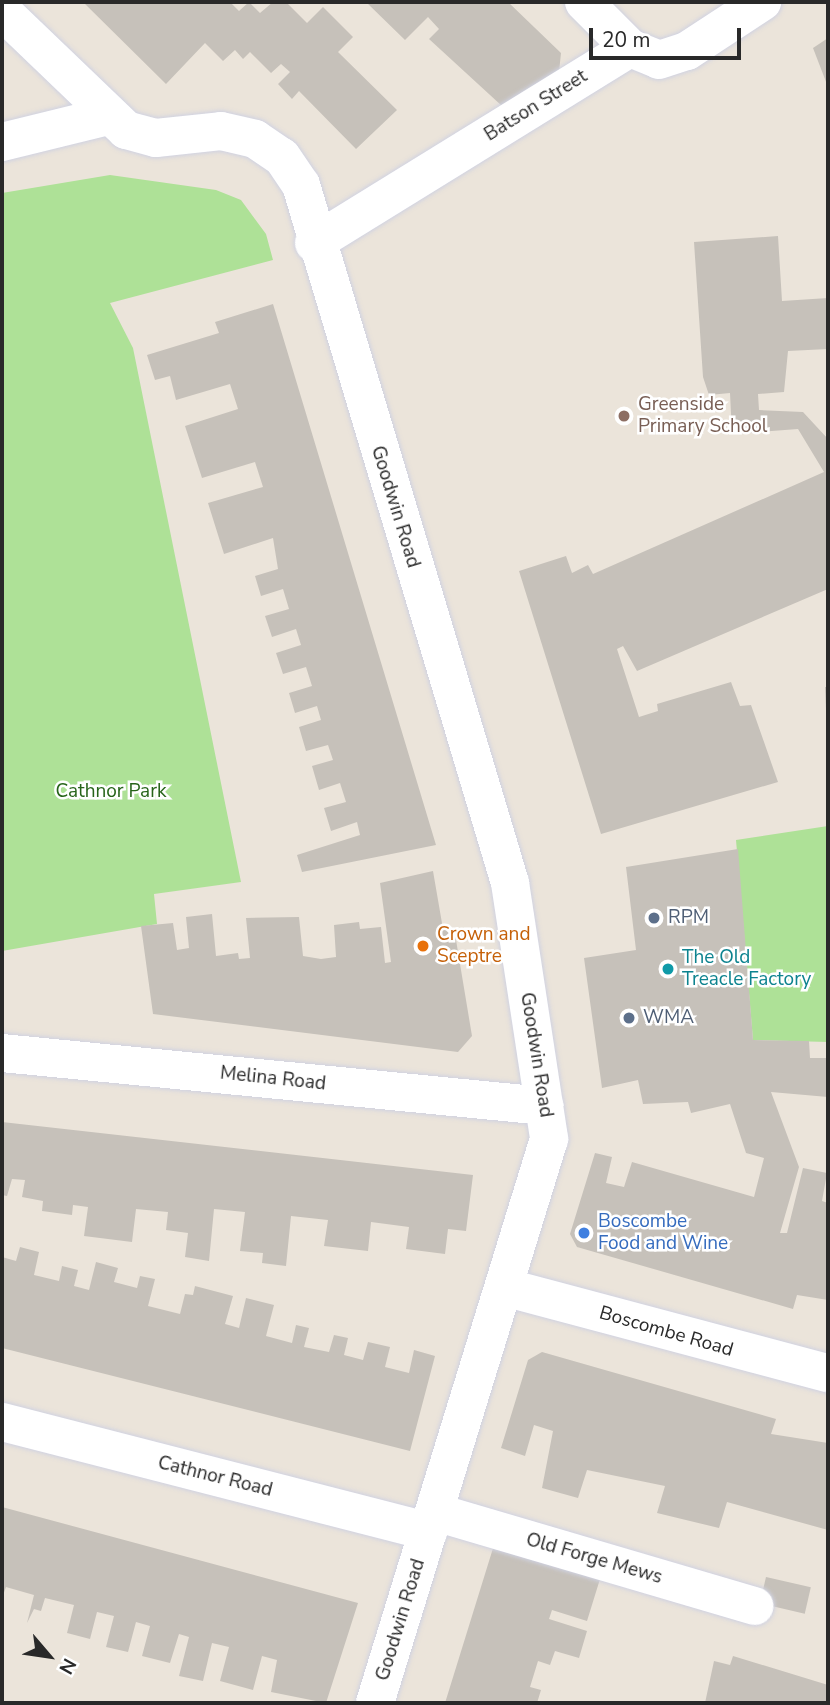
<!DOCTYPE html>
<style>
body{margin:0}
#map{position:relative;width:830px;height:1705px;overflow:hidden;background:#ebe4da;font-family:"Nunito Sans",sans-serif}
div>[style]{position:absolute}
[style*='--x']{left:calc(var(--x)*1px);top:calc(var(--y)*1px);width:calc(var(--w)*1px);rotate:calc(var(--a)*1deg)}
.green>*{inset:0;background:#aee197}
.building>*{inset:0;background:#c6c1ba;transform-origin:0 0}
.roads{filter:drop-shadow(0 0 2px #d0d2e1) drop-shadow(0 0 2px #d0d2e1)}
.minor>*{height:38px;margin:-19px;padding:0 19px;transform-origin:19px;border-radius:19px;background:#fff}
.dots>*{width:19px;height:19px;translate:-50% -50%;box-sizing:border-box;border:4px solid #fff;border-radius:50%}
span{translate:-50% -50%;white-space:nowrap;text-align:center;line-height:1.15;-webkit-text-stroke:5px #fff;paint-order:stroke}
.street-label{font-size:19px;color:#292929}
.education-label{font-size:19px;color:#785e54}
.left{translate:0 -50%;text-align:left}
.park-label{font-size:19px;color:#27641a}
.service-label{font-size:19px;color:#4e5e75}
.food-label{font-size:19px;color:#c56008}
.culture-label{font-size:19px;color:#0d838f}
.shop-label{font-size:19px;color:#366cbe}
.frame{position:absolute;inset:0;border:4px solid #292929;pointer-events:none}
.north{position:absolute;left:14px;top:1621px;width:70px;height:70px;-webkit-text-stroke:5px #fff;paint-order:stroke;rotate:119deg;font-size:19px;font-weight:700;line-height:28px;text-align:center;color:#292929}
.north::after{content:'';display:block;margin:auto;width:24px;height:32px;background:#292929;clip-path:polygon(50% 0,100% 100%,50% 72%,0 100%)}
.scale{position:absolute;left:589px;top:28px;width:152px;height:32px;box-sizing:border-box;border:4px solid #292929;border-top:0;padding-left:9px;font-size:21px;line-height:24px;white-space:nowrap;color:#292929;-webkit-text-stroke:5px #fff;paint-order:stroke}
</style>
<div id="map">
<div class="green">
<div style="clip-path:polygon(110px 175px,216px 190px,241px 200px,266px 234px,273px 260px,110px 303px,133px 348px,241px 882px,154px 894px,157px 924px,2px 951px,2px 193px)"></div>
<div style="clip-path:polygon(828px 826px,828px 1042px,753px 1040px,736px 840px)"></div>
</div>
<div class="building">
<div style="clip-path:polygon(83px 2px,230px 2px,239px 11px,249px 2px,260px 13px,273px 2px,286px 2px,307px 23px,323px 7px,353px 37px,338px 52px,397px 110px,356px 149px,299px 91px,292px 99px,278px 84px,290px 72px,281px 64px,271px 73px,250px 52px,243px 59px,235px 50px,223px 61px,205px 43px,166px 84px)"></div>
<div style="clip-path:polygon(366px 2px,508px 2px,561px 53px,559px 72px,502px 106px,429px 39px,439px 29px,428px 17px,405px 40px)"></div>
<div style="clip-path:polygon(828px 38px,828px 87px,813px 48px)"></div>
<div style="clip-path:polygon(778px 236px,782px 301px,828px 298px,828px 349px,788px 351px,784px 392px,758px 394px,759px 410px,803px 412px,828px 439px,828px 589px,637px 671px,623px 646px,617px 649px,639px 717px,658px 711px,657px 704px,731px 682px,740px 706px,751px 705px,778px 782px,601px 834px,519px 571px,566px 556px,572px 573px,588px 565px,593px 574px,824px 472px,798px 429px,732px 434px,730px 393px,709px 395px,703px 377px,694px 242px)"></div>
<div style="clip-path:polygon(273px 304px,436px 845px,302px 872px,297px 855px,360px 835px,357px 822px,331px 831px,324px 808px,346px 802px,340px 783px,319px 790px,312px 766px,333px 760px,328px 745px,306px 751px,299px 727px,321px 720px,317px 706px,295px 713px,289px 693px,312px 686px,306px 667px,283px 674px,276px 653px,301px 645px,296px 629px,272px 637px,265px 616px,289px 609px,283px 589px,261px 596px,255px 576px,278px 569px,273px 538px,224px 554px,208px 503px,263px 487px,255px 462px,202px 478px,185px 426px,238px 409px,230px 384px,176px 400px,170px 376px,155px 380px,147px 355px,219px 333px,215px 322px)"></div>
<div style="clip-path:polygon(825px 687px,828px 687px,828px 710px,826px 710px)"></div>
<div style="clip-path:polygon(738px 849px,753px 1040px,809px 1041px,810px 1058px,828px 1058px,828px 1097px,771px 1092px,799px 1167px,780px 1233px,787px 1233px,803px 1168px,827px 1173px,822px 1201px,828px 1203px,828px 1300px,797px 1295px,793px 1309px,577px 1247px,570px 1234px,595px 1153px,612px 1157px,606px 1183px,624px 1187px,632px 1162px,754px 1197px,764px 1158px,746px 1153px,730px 1104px,691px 1113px,688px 1102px,643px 1104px,638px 1080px,602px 1088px,584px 958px,636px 950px,626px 867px)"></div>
<div style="clip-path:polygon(433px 871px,443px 929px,454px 928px,472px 1036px,458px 1052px,153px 1014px,141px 926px,173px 923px,177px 950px,189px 948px,186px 917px,212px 914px,216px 956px,238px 953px,239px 959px,250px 958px,246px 918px,299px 917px,303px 956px,321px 959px,336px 957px,334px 925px,359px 922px,360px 929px,381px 927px,385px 963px,391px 962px,380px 883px)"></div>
<div style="clip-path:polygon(2px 1122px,473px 1175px,466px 1231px,448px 1229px,445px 1254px,406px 1249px,409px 1227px,371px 1222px,368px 1251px,324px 1246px,328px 1220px,291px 1216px,286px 1266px,262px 1263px,263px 1253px,240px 1251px,245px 1212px,214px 1209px,209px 1261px,185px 1257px,188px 1233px,166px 1230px,168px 1212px,136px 1209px,132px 1242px,84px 1236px,88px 1207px,73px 1205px,72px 1215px,42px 1211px,43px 1201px,22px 1197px,25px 1180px,12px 1179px,7px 1196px,2px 1195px)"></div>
<div style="clip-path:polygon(20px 1247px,39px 1252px,34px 1275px,59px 1281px,62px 1266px,78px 1270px,74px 1286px,89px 1290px,96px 1262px,118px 1268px,114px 1282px,137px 1288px,140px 1276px,155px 1279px,148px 1306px,180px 1314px,185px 1294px,193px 1295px,195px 1286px,233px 1296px,225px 1324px,239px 1328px,246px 1298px,274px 1305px,266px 1336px,292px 1343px,296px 1325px,309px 1328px,304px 1347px,329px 1352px,334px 1335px,348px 1338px,344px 1355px,363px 1360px,368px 1342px,390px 1347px,385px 1367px,409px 1373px,414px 1350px,435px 1356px,410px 1451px,2px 1348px,2px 1257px,16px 1261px)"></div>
<div style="clip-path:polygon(542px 1352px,776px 1419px,771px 1434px,828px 1443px,828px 1530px,727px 1502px,719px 1528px,657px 1513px,665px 1486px,587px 1470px,578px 1498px,542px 1488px,553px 1431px,534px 1425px,525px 1456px,501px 1448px,528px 1360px)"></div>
<div style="clip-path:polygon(2px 1507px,358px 1603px,326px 1703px,271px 1692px,277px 1660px,262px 1656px,253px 1690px,220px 1681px,229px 1647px,212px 1643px,203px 1681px,179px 1676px,189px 1637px,179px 1634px,170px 1663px,142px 1656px,150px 1626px,136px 1622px,128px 1652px,106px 1647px,114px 1616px,97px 1612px,90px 1639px,67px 1633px,74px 1605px,45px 1598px,41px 1611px,34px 1609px,27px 1623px,34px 1595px,6px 1587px,2px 1598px)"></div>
<div style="clip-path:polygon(494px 1545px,600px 1579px,587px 1621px,552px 1610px,549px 1619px,587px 1631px,579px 1658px,555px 1651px,550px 1665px,538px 1661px,530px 1687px,541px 1690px,537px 1703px,445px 1703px)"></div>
<div style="left:766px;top:1577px;width:46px;height:27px;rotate:13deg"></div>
<div style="clip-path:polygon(733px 1656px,828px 1685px,828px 1703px,705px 1703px,714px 1661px,730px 1665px)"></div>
</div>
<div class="roads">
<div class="minor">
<div style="--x:584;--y:2;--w:65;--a:45"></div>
<div style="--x:630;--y:48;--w:31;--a:22"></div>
<div style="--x:659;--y:60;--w:29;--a:-18"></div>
<div style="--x:687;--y:51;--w:90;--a:-33.2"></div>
<div style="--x:2;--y:11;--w:172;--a:43.8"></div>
<div style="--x:126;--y:130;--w:31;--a:15"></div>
<div style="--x:156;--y:138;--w:65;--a:-6.1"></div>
<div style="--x:221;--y:131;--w:35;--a:13"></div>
<div style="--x:255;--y:139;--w:32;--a:34"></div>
<div style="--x:282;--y:157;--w:34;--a:56"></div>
<div style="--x:301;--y:185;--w:729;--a:73.33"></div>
<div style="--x:510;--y:883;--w:259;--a:81.3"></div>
<div style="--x:549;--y:1139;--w:590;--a:107.15"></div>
<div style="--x:2;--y:142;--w:109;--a:-13.8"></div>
<div style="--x:314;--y:243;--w:371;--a:-31.7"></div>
<div style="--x:2;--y:1053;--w:545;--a:5.58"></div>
<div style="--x:504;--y:1287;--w:335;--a:14.9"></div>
<div style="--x:2;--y:1422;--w:440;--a:14.4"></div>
<div style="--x:435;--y:1512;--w:333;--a:16.4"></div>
</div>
</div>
<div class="dots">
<div style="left:624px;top:416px;background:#8d6e63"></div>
<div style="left:654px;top:918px;background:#5c6f8a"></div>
<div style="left:423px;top:946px;background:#e8710a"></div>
<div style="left:668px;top:969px;background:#0f9aa8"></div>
<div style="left:629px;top:1018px;background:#5c6f8a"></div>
<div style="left:584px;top:1233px;background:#3f7fe0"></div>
</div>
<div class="street-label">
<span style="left:536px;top:106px;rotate:-32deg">Batson Street</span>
<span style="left:395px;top:507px;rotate:73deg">Goodwin Road</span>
<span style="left:536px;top:1055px;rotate:81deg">Goodwin Road</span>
<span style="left:273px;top:1079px;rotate:6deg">Melina Road</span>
<span style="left:666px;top:1332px;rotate:16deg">Boscombe Road</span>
<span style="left:215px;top:1477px;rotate:14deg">Cathnor Road</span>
<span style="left:594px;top:1559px;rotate:16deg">Old Forge Mews</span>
<span style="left:401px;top:1620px;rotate:-73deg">Goodwin Road</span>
</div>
<div class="education-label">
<span class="left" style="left:638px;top:416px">Greenside<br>Primary School</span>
</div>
<div class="park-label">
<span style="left:111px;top:792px">Cathnor Park</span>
</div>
<div class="service-label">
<span class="left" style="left:668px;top:918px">RPM</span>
<span class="left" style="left:643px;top:1018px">WMA</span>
</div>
<div class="food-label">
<span class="left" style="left:437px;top:946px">Crown and<br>Sceptre</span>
</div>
<div class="culture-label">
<span class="left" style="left:682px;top:969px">The Old<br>Treacle Factory</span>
</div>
<div class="shop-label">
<span class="left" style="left:598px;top:1233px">Boscombe<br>Food and Wine</span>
</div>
<div class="frame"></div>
<div class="north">N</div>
<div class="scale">20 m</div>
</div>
